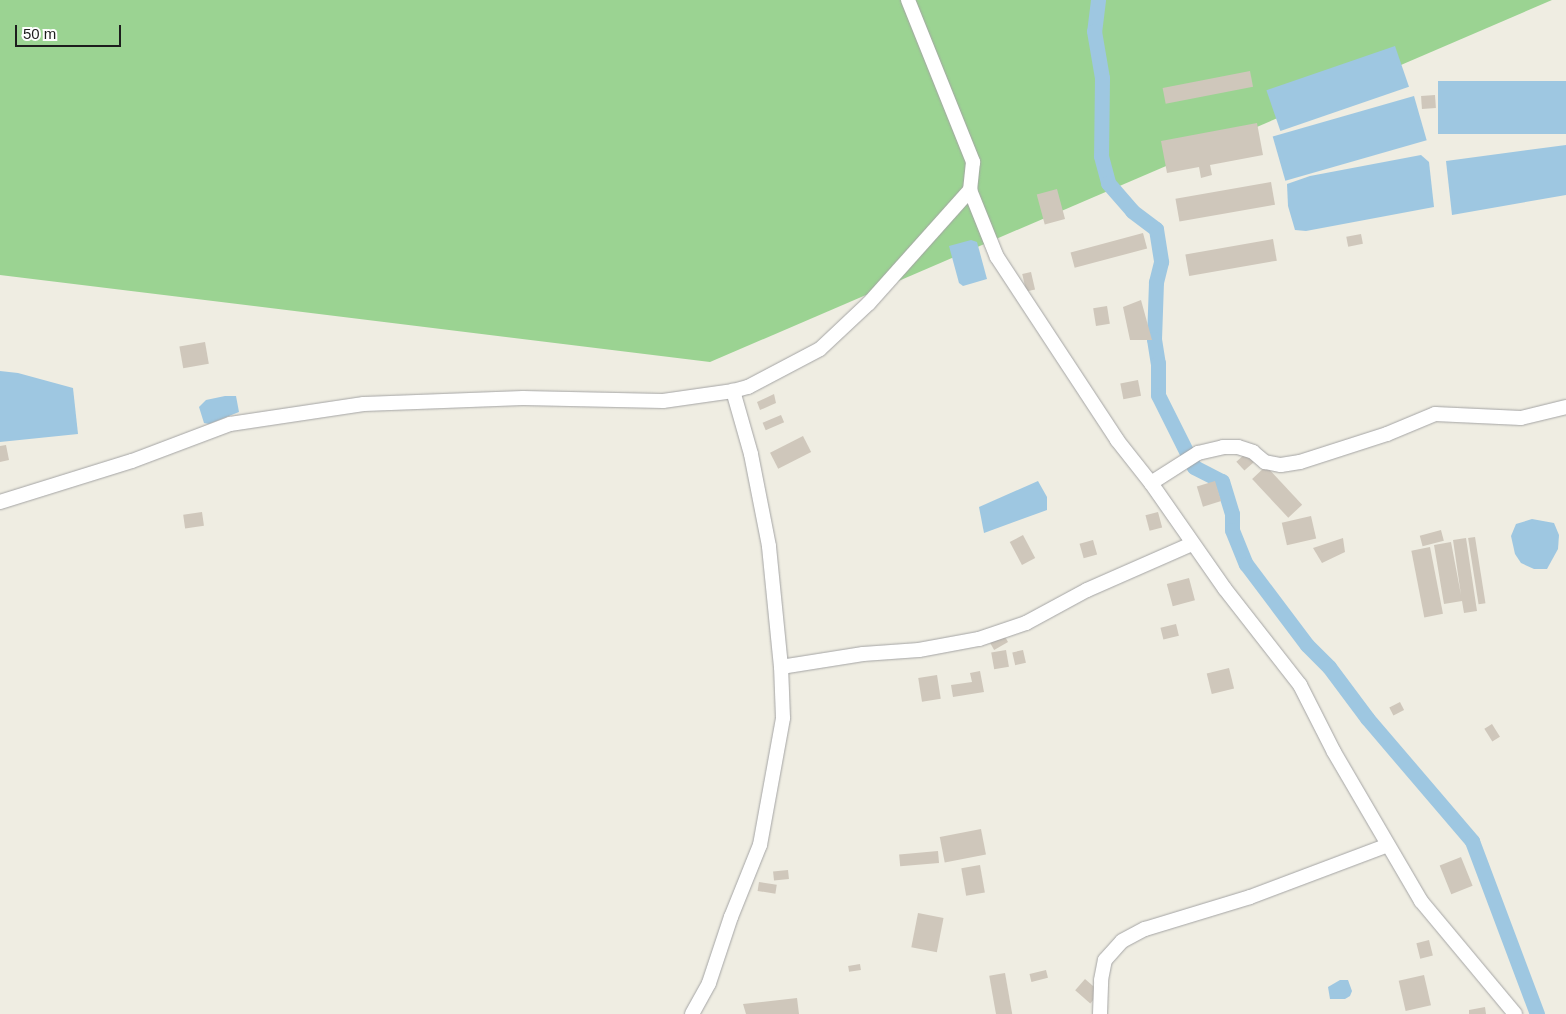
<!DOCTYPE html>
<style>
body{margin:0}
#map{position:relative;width:1566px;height:1014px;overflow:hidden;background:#efede2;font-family:Helvetica,sans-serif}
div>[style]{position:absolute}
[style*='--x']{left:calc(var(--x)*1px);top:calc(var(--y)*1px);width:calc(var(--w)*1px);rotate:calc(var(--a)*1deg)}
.forest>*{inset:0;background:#9bd392}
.water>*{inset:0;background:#9ec7e1;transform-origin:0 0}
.canal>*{height:15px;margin:-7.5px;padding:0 7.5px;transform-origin:7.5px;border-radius:7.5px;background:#9ec7e1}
.building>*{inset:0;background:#cfc7bb;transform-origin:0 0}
.roads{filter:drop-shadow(0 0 1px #a4a4a4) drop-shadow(0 0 1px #a4a4a4)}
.street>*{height:14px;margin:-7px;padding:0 7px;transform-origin:7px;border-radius:7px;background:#fff}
span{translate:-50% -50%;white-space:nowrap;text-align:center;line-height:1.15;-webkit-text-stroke:5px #fff;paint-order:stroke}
.scale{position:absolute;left:15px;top:25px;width:106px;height:22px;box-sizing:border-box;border:2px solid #1d1d1d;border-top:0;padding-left:6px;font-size:15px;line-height:18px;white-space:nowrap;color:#1d1d1d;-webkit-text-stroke:4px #fff;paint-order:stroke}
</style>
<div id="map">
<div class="forest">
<div style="clip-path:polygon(0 0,1552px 0,710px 362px,0 275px)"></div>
</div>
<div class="water">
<div style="left:1395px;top:46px;width:43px;height:136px;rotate:71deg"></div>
<div style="left:1566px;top:81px;width:53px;height:128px;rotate:90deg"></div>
<div style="left:1414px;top:96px;width:46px;height:147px;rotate:74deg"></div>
<div style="clip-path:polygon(1566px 145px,1566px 195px,1452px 215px,1446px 161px)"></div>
<div style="clip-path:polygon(1421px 155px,1429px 162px,1434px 207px,1306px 231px,1295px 230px,1288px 206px,1287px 184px,1310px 176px)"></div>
<div style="clip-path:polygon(971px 240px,977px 242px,987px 279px,963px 286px,959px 283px,949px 246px)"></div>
<div style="clip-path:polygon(0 371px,18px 373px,73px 388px,78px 434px,0 442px)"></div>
<div style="clip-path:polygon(225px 396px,236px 396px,239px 412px,209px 424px,204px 423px,199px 407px,206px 400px)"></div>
<div style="clip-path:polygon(1038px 481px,1047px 497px,1047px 510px,984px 533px,979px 507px)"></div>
<div style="clip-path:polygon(1532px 519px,1554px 523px,1559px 535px,1558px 549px,1547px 569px,1534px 569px,1521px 563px,1515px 554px,1511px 536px,1516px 524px)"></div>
<div style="clip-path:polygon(1340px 980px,1348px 980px,1352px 991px,1350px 996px,1345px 999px,1330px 999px,1328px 987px)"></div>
</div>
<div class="canal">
<div style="--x:1098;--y:0;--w:31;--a:97"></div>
<div style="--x:1094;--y:31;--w:48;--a:80.3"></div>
<div style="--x:1102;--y:78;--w:78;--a:90.7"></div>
<div style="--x:1101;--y:156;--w:28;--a:75"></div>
<div style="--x:1108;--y:183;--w:37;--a:49"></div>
<div style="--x:1132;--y:211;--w:30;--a:37"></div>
<div style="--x:1156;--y:229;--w:33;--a:81"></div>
<div style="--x:1161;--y:262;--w:21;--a:104"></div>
<div style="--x:1156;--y:282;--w:57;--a:92"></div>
<div style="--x:1154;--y:339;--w:24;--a:81"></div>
<div style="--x:1158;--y:363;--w:32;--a:90"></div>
<div style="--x:1158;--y:395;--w:80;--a:63.4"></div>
<div style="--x:1194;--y:467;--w:31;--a:27"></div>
<div style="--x:1222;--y:481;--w:34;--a:73"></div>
<div style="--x:1232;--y:514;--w:16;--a:90"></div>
<div style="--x:1232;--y:530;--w:37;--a:68"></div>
<div style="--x:1246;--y:564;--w:101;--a:53"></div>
<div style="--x:1307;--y:645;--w:31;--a:45"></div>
<div style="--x:1329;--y:667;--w:64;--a:53.3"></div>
<div style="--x:1367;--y:718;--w:162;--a:49.5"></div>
<div style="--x:1472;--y:841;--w:185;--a:69.4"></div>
</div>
<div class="building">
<div style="left:1250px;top:71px;width:16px;height:89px;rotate:79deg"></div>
<div style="left:1435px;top:95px;width:13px;height:14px;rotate:86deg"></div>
<div style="clip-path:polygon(1257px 123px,1263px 155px,1210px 165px,1212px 175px,1201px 178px,1199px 167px,1167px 173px,1161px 141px)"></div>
<div style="left:1271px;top:182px;width:23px;height:97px;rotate:80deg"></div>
<div style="left:1057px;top:189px;width:31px;height:21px;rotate:75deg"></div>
<div style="left:1143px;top:233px;width:16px;height:75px;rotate:75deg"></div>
<div style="left:1361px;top:234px;width:10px;height:15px;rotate:79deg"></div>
<div style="left:1273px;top:239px;width:22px;height:89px;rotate:80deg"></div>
<div style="left:1031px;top:272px;width:18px;height:9px;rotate:77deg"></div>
<div style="clip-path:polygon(1141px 300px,1152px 340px,1130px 340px,1123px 307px)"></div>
<div style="left:1107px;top:306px;width:18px;height:14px;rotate:81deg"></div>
<div style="left:205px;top:342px;width:22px;height:26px;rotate:80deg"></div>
<div style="left:1138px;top:380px;width:16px;height:18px;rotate:79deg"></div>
<div style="clip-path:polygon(774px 394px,776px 403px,760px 410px,757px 402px)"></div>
<div style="left:781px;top:415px;width:8px;height:20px;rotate:67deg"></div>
<div style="left:803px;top:436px;width:18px;height:37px;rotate:63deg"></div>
<div style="clip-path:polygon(6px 445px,9px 460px,0 462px,0 446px)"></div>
<div style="left:1246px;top:453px;width:12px;height:13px;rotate:48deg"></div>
<div style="left:1266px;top:466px;width:53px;height:19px;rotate:47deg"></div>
<div style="left:1215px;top:481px;width:21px;height:19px;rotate:73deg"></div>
<div style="left:202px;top:512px;width:14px;height:19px;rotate:82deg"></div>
<div style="left:1158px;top:512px;width:16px;height:13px;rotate:75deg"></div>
<div style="left:1311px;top:516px;width:23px;height:30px;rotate:77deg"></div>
<div style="left:1441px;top:530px;width:11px;height:22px;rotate:75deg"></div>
<div style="left:1023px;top:535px;width:26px;height:15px;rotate:62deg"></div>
<div style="left:1475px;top:537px;width:67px;height:7px;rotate:81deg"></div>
<div style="clip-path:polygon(1343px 538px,1345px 552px,1322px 563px,1313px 548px)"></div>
<div style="clip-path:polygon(1466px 538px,1477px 611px,1464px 613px,1462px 601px,1444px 604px,1434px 545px,1451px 542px,1461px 595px,1453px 540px)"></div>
<div style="left:1093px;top:540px;width:15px;height:14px;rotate:74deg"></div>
<div style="left:1430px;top:547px;width:68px;height:19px;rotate:79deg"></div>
<div style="left:1189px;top:578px;width:23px;height:23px;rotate:75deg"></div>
<div style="left:1176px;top:624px;width:12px;height:16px;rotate:76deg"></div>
<div style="left:1004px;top:635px;width:8px;height:16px;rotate:60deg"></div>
<div style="left:1006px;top:650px;width:17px;height:15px;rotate:80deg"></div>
<div style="left:1023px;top:650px;width:13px;height:11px;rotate:77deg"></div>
<div style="left:1229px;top:668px;width:21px;height:23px;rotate:76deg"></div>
<div style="clip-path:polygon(980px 671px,984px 692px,953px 697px,951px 685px,972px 682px,970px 673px)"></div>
<div style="left:937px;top:675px;width:24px;height:19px;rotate:81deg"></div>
<div style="left:1400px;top:702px;width:9px;height:12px;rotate:63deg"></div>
<div style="left:1492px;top:724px;width:15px;height:9px;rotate:58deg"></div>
<div style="left:981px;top:829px;width:26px;height:42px;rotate:79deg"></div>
<div style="left:938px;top:851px;width:12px;height:39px;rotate:85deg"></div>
<div style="left:1461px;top:857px;width:31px;height:23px;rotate:68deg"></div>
<div style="left:980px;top:865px;width:28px;height:19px;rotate:80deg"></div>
<div style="left:788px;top:870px;width:9px;height:15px;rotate:84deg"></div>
<div style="left:759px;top:882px;width:18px;height:9px;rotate:9deg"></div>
<div style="left:918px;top:913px;width:26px;height:35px;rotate:11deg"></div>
<div style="left:1429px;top:940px;width:16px;height:13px;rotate:76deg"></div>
<div style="left:860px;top:964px;width:6px;height:12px;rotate:81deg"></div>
<div style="left:1046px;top:970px;width:8px;height:17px;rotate:76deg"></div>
<div style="left:1005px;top:973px;width:42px;height:16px;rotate:80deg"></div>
<div style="left:1424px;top:975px;width:31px;height:26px;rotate:77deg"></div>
<div style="left:1085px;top:979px;width:20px;height:15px;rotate:41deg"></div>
<div style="clip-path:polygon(797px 998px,799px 1014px,746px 1014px,743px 1004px)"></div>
<div style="clip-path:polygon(1485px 1007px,1486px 1014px,1469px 1014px,1469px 1010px)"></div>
</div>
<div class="roads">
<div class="street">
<div style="--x:908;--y:0;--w:175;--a:68.1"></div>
<div style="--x:973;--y:162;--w:28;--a:96"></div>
<div style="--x:970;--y:190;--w:72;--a:68.1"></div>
<div style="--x:997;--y:257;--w:219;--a:56.7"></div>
<div style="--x:1117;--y:440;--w:55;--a:51.7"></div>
<div style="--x:1151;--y:483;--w:129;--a:55.1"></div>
<div style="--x:1225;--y:589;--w:122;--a:52"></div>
<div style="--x:1300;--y:685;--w:75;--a:63.1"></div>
<div style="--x:1334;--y:752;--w:173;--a:59.7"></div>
<div style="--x:1421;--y:901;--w:147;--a:50.2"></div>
<div style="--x:1151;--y:483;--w:56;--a:-32.6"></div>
<div style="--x:1198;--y:453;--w:26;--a:-13"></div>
<div style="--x:1223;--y:447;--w:15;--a:0"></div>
<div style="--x:1238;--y:447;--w:16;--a:18"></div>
<div style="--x:1253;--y:452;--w:16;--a:40"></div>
<div style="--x:1265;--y:462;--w:16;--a:11"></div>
<div style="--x:1281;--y:465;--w:19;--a:-9"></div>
<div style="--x:1300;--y:462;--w:91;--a:-17.8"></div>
<div style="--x:1387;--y:434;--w:52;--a:-22.6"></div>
<div style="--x:1435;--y:414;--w:86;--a:2.7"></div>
<div style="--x:1521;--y:418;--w:46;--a:-13.7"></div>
<div style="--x:0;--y:502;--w:138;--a:-17.3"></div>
<div style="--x:132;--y:461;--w:105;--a:-20.7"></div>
<div style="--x:230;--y:424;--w:135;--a:-8.5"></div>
<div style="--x:364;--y:404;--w:159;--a:-2.2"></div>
<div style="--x:523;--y:398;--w:140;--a:1.2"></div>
<div style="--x:663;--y:401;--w:71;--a:-8.1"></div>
<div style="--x:781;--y:667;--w:83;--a:-9"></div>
<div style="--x:863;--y:654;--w:56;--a:-4.1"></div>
<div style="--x:919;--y:650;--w:61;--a:-10.4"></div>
<div style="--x:979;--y:639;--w:50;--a:-18.8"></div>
<div style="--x:1026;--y:623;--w:69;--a:-28.4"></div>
<div style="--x:1087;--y:590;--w:115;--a:-23.7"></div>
<div style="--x:692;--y:1014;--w:35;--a:-61"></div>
<div style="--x:709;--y:983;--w:70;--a:-71.6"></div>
<div style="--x:731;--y:917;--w:78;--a:-68.1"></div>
<div style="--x:760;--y:845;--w:129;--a:-79.7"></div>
<div style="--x:783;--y:718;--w:51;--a:-92.2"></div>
<div style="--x:781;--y:667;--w:122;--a:-95.7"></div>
<div style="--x:769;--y:546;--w:94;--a:-101.1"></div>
<div style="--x:751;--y:454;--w:66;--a:-105.9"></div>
<div style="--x:733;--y:391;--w:16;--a:-15"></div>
<div style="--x:748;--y:387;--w:81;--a:-27.8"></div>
<div style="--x:820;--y:349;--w:67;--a:-43.2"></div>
<div style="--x:869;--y:303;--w:152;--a:-48.2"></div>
<div style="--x:1100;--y:1014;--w:34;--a:-88"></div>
<div style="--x:1101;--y:980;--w:20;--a:-79"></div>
<div style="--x:1105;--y:960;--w:25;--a:-48"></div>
<div style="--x:1122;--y:941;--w:26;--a:-28"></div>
<div style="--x:1145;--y:929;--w:110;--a:-16.9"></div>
<div style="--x:1250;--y:897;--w:147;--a:-20.6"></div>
</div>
</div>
<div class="scale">50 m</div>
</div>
